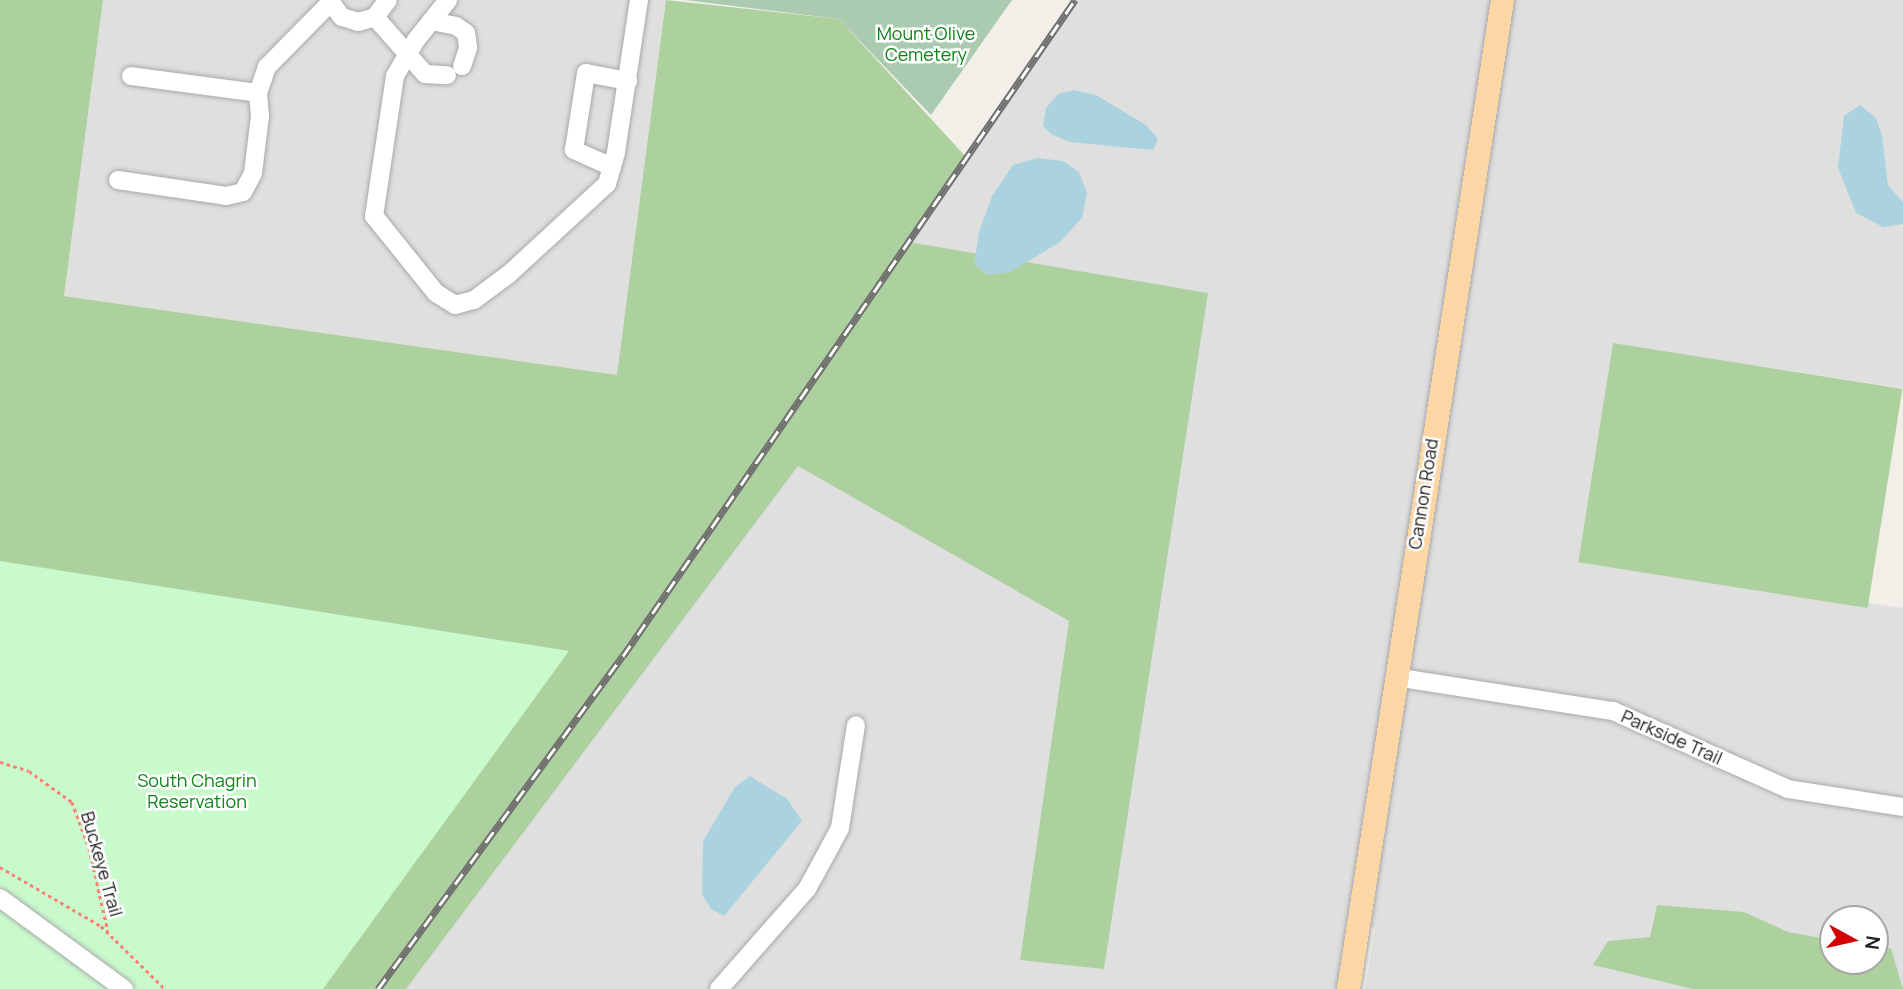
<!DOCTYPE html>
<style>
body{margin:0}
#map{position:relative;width:1903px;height:989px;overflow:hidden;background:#f2efe9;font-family:Manrope,sans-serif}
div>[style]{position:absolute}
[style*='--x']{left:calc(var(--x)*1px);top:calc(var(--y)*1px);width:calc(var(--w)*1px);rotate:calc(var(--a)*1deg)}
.residential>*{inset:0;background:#e0dfdf}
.forest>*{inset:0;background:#add19e;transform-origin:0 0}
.cemetery>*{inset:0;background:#aacbaf}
.park>*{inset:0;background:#c8facc}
.water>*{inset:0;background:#aad3df}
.path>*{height:2.5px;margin-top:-1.25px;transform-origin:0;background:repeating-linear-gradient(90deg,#fa8072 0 3.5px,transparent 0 7px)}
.roads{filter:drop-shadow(0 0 2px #a9a9a9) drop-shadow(0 0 2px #a9a9a9)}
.minor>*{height:18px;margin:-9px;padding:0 9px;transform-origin:9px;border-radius:9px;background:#fff}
.major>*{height:23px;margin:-11.5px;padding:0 11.5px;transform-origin:11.5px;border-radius:11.5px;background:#fcd6a4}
.rail>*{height:7px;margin-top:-3.5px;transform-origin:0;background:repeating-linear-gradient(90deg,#fff 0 13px,#707070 0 26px);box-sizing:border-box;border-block:2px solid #707070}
span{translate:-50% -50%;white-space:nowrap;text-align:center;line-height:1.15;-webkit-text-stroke:5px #fff;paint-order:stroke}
.park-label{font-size:18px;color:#0c8416}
.street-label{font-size:18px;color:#222}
.north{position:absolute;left:1819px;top:905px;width:70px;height:70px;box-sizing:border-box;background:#fff;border:2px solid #a7a7a7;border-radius:50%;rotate:98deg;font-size:19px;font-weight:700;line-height:28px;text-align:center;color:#222}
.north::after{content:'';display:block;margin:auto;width:24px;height:32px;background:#d40000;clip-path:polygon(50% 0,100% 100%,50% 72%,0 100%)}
</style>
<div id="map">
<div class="residential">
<div style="clip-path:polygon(103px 0,666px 0,618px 376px,64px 296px)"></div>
<div style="clip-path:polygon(evenodd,1075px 0,1903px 0,1903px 388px,1613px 344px,1580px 562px,1903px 608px,1903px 989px,1365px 989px,1375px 928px,1358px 926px,1348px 989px,405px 989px,793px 463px,1070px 621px,1020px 960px,1208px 294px,908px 242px,1075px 0,1833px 919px,1875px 919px,1875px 961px,1833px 961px,1833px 919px)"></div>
</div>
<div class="forest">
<div style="clip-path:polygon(0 0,103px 0,64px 296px,617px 375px,666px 0,839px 19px,967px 158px,909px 242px,1208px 293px,1104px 969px,1020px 960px,1069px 621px,798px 466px,406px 989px,165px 989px,0 867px)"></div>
<div style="left:1613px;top:343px;width:293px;height:222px;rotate:9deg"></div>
<div style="clip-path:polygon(1657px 905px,1744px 912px,1788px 932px,1833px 940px,1833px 961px,1875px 961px,1875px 946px,1891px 948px,1903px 989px,1693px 989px,1593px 965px,1608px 941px,1650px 937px)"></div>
</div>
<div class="cemetery">
<div style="clip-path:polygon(685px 0,1012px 0,931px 115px,839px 19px)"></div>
</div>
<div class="park">
<div style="clip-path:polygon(0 561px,569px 651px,323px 989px,0 989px)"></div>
</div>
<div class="water">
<div style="clip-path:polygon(1074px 90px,1096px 95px,1146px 125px,1158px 139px,1153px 150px,1070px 142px,1051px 134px,1043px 126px,1046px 108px,1058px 94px)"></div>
<div style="clip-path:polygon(1860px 105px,1876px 118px,1882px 136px,1888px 185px,1903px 202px,1903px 224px,1883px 227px,1856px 213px,1838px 168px,1844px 116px)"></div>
<div style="clip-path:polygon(1037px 158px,1063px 161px,1079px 172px,1087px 193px,1082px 218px,1060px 242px,1010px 272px,987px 275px,974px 264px,979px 232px,992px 196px,1013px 165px)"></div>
<div style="clip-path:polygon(750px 776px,787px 799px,802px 821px,724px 916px,711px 909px,702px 894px,703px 841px,735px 787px)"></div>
</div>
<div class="path">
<div style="--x:0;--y:762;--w:30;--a:17"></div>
<div style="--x:29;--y:771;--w:53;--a:35.8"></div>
<div style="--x:72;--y:802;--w:49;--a:69.7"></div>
<div style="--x:89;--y:848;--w:85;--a:77.1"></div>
<div style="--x:0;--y:867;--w:117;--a:30.3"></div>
<div style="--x:101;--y:926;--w:90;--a:44.5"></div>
</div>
<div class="roads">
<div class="minor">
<div style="--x:329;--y:0;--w:21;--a:53"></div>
<div style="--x:342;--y:17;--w:17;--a:17"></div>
<div style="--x:358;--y:22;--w:18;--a:-16"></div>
<div style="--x:375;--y:17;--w:21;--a:-53"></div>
<div style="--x:448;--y:0;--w:51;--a:128.7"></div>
<div style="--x:416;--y:40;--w:42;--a:120.3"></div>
<div style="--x:395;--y:76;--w:142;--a:98.5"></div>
<div style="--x:374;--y:216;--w:99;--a:51.2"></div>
<div style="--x:436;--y:293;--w:22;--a:32"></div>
<div style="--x:455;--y:305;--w:20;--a:-15"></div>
<div style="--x:474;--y:300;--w:44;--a:-36.6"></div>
<div style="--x:509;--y:274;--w:133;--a:-42.6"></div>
<div style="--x:607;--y:184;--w:33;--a:-74"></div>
<div style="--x:616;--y:152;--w:154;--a:-81.4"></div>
<div style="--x:375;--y:17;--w:76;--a:48.7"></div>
<div style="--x:425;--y:74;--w:22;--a:3"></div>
<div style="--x:431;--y:21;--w:25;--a:11"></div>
<div style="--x:456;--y:26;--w:12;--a:35"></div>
<div style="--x:466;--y:33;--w:15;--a:82"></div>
<div style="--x:468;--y:48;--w:19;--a:108"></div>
<div style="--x:131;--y:76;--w:128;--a:7.6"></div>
<div style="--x:612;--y:167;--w:42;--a:-155.9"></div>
<div style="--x:574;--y:150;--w:78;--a:-81.1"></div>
<div style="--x:586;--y:73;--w:43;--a:10.8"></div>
<div style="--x:118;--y:180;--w:109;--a:8.4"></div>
<div style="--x:226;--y:196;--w:17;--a:-13"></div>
<div style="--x:243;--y:192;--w:21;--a:-62"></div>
<div style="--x:253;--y:173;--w:57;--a:-83"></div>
<div style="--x:260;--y:116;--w:23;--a:-95"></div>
<div style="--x:258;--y:93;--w:28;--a:-71"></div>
<div style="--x:267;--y:67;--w:90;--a:-45.5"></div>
<div style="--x:1395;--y:677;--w:221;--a:8.9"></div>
<div style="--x:1613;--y:711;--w:192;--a:24"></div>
<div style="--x:1788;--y:789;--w:116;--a:8.9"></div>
<div style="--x:0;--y:898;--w:154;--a:36.3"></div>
<div style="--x:719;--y:989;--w:133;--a:-48.7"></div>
<div style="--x:807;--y:889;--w:50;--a:-61.4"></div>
<div style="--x:831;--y:845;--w:19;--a:-62"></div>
<div style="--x:840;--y:828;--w:104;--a:-81.2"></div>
</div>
<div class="major">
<div style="--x:1348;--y:989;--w:1001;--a:-81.15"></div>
</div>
</div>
<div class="rail">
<div style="--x:378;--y:989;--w:413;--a:-53.7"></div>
<div style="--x:623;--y:656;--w:797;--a:-55.43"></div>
</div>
<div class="park-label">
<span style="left:926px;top:44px">Mount Olive<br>Cemetery</span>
<span style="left:197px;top:791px">South Chagrin<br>Reservation</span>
</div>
<div class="street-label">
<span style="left:1423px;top:494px;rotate:-81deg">Cannon Road</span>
<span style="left:1672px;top:737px;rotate:24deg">Parkside Trail</span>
<span style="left:102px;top:864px;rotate:74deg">Buckeye Trail</span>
</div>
<div class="north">N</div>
</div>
